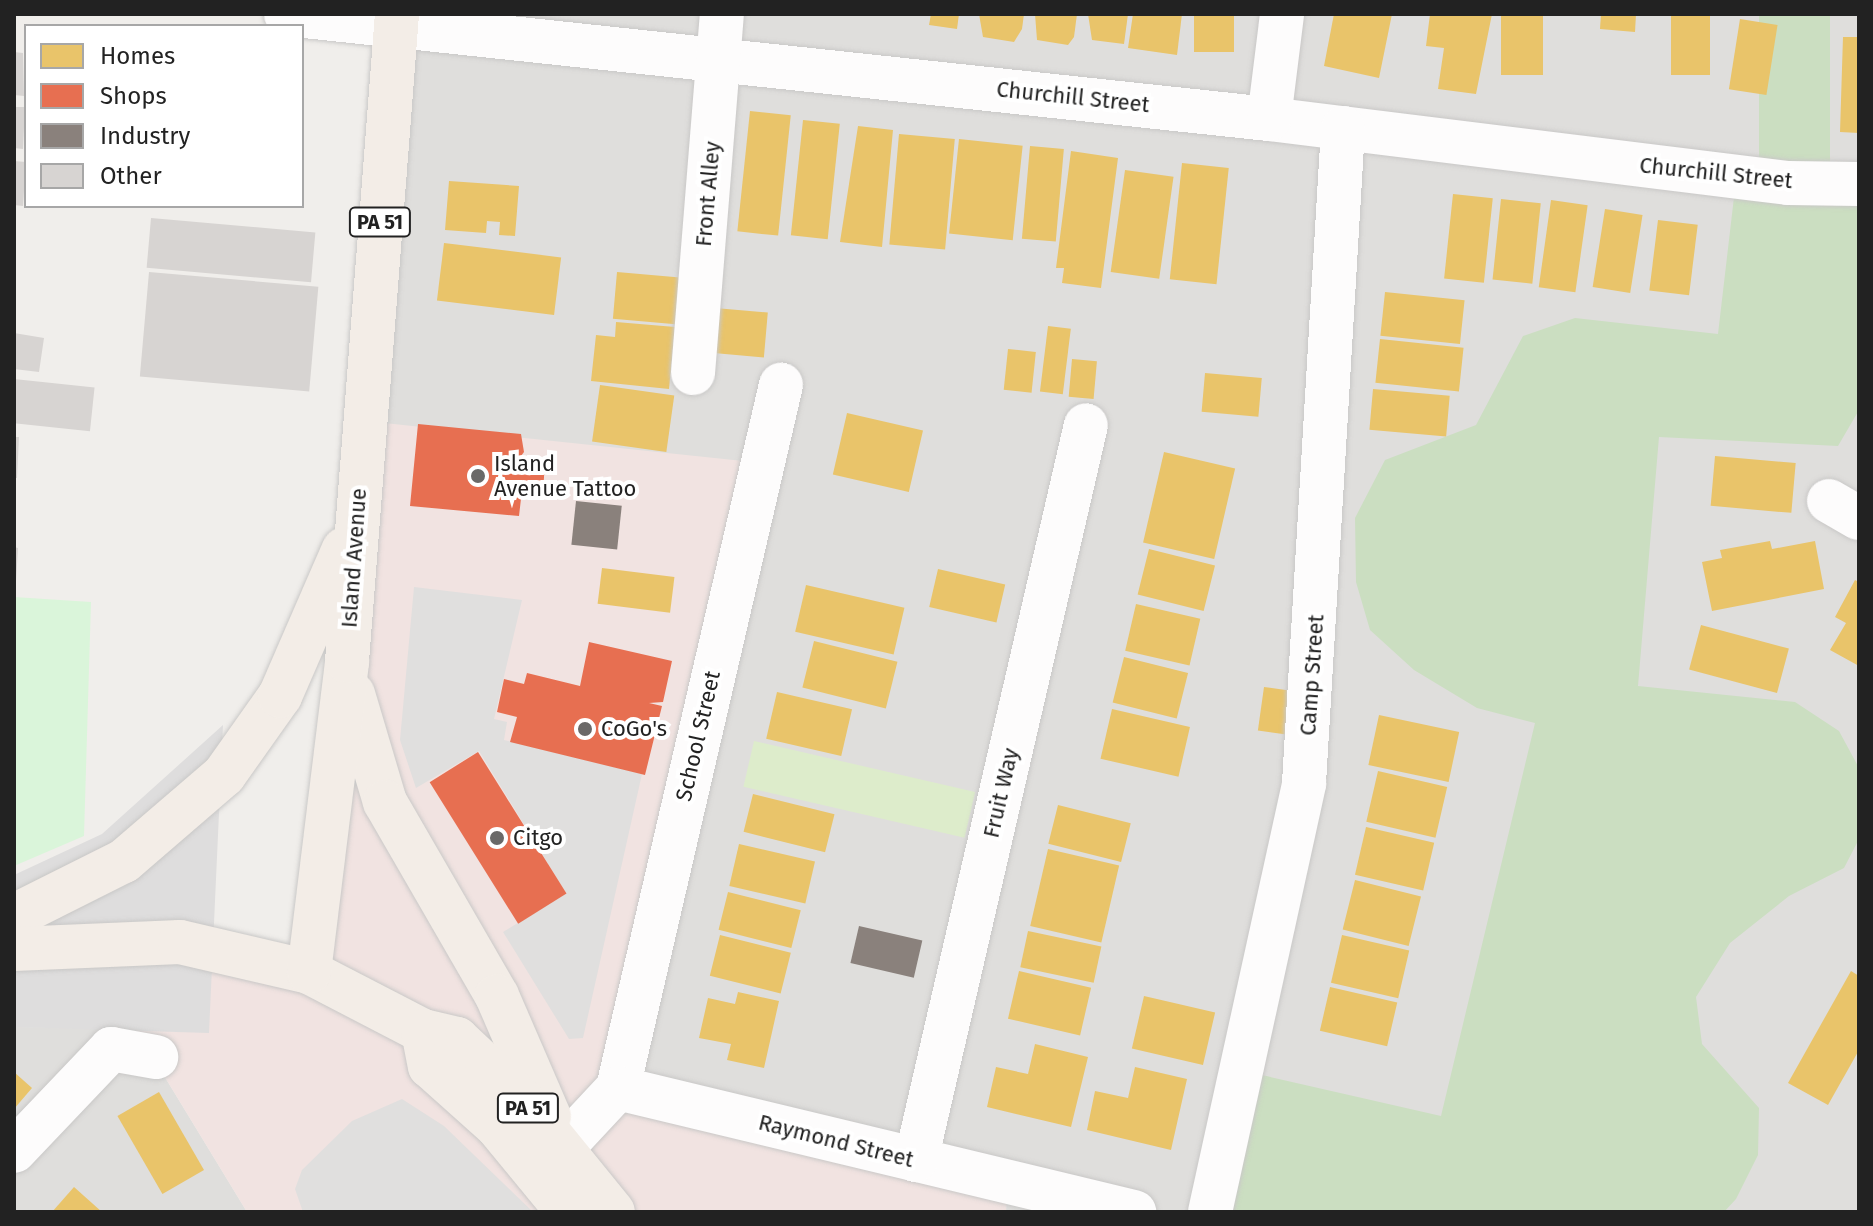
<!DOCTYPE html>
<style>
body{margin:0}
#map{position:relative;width:1873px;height:1226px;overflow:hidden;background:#f0eeeb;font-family:"Fira Sans",sans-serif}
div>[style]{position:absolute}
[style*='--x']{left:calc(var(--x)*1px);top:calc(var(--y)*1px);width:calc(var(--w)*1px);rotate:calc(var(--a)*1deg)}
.residential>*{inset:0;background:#dfdedc}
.commercial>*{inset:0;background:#f1e3e1}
.grass>*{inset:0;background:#ddeccb;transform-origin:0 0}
.forest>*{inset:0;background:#cbdec1;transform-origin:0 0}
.park>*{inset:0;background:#daf5da}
.parking>*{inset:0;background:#e0dfde}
.pier>*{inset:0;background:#dedddd}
.homes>*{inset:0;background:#e9c46a;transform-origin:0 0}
.shops>*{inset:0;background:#e76f51;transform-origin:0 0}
.industry>*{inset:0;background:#8a817c;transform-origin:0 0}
.building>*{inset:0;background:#d7d4d2;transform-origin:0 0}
.roads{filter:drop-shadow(0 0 2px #c9c8c7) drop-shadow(0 0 2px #c9c8c7)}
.minor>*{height:44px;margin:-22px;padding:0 22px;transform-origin:22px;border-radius:22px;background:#fdfcfc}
.major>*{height:44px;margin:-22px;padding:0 22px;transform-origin:22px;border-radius:22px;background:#f3ede7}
.dots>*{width:22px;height:22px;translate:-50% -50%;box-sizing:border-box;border:4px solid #fff;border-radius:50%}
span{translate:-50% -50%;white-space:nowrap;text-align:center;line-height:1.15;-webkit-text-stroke:8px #fff;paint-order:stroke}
.shield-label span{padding:2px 6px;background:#fff;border:2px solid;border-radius:6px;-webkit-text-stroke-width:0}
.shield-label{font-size:20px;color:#222;font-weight:700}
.street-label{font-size:22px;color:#222}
.poi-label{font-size:22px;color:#222}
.left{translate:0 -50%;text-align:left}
.frame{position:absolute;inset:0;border:16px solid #222;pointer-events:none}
.legend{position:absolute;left:24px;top:24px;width:280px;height:184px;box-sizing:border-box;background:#fff;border:2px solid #a7a7a7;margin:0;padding:10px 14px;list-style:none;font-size:24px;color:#222}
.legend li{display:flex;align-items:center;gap:16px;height:40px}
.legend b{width:40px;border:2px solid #a7a7a7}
</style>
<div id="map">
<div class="residential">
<div style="clip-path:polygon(397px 14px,1859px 14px,1859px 1212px,1006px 1212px,1007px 1184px,618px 1087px,365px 421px)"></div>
<div style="clip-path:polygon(14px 1027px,135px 1028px,247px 1212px,14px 1212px)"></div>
</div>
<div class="commercial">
<div style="clip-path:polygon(365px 421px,762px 463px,618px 1087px,1007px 1183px,1006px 1212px,247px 1212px,135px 1028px,141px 941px,308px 972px)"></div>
</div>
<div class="grass">
<div style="left:754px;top:741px;width:227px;height:47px;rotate:13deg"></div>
</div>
<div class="forest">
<div style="left:1759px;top:14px;width:71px;height:148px"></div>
<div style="clip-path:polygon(1859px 175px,1859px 410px,1838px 446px,1659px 437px,1638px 686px,1795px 702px,1839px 731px,1859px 768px,1859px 839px,1844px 868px,1789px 896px,1730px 943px,1696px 997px,1702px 1044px,1759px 1108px,1758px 1155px,1736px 1199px,1724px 1212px,1220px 1212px,1253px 1073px,1441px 1116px,1535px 723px,1477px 708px,1414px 670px,1370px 630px,1356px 582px,1355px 518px,1385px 460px,1476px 425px,1523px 336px,1575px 318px,1718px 334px,1736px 180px)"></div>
</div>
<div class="park">
<div style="clip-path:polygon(14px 597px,91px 602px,84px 836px,14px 866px)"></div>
</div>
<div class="parking">
<div style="clip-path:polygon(414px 587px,522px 600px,494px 719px,507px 722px,504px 740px,642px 774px,583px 1038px,569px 1039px,503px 932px,566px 893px,479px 751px,416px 788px,400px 740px)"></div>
<div style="clip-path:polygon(402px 1099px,444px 1126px,533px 1212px,303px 1212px,295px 1189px,302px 1170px,352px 1121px)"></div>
</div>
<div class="pier">
<div style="clip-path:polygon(223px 725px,209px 1033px,14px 1027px,14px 875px,102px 834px)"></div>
</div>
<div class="homes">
<div style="clip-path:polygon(931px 14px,959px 14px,957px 29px,929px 25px)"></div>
<div style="clip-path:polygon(979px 14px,1024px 14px,1022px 29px,1014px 42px,983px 37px)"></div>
<div style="clip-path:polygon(1035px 14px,1077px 14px,1074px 37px,1068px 45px,1037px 40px)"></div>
<div style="clip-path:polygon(1088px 14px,1128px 14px,1124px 44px,1092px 40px)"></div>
<div style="clip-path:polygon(1133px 14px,1182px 14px,1177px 55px,1128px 48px)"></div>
<div style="left:1194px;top:14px;width:40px;height:38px"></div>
<div style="clip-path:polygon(1334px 14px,1392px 14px,1379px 78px,1324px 66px)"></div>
<div style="clip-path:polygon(1430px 14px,1492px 14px,1476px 94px,1438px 89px,1444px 48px,1426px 46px)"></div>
<div style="left:1501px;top:14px;width:42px;height:61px"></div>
<div style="clip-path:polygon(1601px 14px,1636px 14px,1635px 32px,1600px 29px)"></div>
<div style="left:1671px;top:14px;width:39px;height:61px"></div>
<div style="left:1740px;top:19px;width:38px;height:71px;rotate:9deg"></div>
<div style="clip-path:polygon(1843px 37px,1859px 37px,1859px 133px,1840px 132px)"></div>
<div style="left:750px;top:111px;width:41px;height:121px;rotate:6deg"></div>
<div style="left:803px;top:120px;width:37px;height:116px;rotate:6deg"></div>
<div style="clip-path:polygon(858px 126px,893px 130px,882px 247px,840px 242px)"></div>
<div style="left:899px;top:134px;width:56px;height:111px;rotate:5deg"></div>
<div style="left:959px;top:139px;width:64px;height:95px;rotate:6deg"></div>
<div style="left:1030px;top:146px;width:34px;height:93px;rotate:5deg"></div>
<div style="clip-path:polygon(1071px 151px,1118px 158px,1101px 288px,1062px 283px,1064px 268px,1056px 268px)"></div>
<div style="left:1182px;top:163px;width:47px;height:117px;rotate:6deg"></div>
<div style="left:1125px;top:170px;width:49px;height:103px;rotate:8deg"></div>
<div style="clip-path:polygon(449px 181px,519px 186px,515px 236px,499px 235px,500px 222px,487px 221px,486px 233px,445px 230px)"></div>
<div style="left:1453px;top:194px;width:40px;height:85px;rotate:6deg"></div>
<div style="left:1501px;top:199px;width:40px;height:81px;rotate:6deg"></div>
<div style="left:1551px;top:200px;width:37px;height:88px;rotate:8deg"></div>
<div style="left:1605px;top:209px;width:38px;height:79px;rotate:9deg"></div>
<div style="left:1658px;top:220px;width:40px;height:71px;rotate:7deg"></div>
<div style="left:444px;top:243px;width:118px;height:58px;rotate:7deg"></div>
<div style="left:617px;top:272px;width:63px;height:47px;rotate:5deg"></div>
<div style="left:1385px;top:292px;width:80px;height:44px;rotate:6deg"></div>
<div style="left:715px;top:308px;width:53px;height:45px;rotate:5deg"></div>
<div style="clip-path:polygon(616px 322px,675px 327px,669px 389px,591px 381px,596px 335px,615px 337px)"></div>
<div style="left:1048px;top:326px;width:23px;height:66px;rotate:7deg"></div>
<div style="left:1380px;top:339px;width:84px;height:44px;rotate:6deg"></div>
<div style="left:1008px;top:349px;width:28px;height:41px;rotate:6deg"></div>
<div style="left:1072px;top:359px;width:25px;height:38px;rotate:5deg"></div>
<div style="left:1205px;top:373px;width:57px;height:39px;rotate:5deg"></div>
<div style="left:600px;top:385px;width:75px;height:57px;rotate:8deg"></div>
<div style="left:1373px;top:389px;width:77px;height:41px;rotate:5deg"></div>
<div style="left:847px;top:413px;width:78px;height:63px;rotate:13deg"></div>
<div style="left:1164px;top:452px;width:73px;height:93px;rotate:13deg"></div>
<div style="left:1715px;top:456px;width:81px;height:50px;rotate:5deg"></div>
<div style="clip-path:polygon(1770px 541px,1772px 549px,1815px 541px,1824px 589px,1712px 611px,1702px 562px,1722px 558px,1720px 550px)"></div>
<div style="left:1149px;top:549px;width:68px;height:47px;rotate:14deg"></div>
<div style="left:602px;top:568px;width:73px;height:36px;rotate:7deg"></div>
<div style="left:938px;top:569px;width:69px;height:39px;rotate:13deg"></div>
<div style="clip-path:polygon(1855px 580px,1859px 582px,1859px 666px,1830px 650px,1846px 623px,1835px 617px)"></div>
<div style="left:806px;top:585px;width:101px;height:48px;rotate:13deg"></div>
<div style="left:1136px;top:604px;width:66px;height:48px;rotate:13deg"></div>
<div style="left:1701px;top:625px;width:91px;height:46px;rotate:15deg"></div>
<div style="left:814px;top:641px;width:86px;height:48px;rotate:14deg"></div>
<div style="left:1124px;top:657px;width:66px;height:47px;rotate:14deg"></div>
<div style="left:1264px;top:687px;width:27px;height:44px;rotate:8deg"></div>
<div style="left:777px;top:692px;width:77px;height:48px;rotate:13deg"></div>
<div style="left:1112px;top:709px;width:80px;height:51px;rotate:13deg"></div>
<div style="left:1379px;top:715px;width:82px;height:51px;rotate:12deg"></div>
<div style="left:1378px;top:771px;width:71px;height:52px;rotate:13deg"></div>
<div style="left:753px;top:794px;width:84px;height:39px;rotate:14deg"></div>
<div style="left:1058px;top:805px;width:75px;height:40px;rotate:14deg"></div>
<div style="left:1366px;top:827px;width:70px;height:49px;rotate:13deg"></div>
<div style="left:739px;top:844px;width:78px;height:43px;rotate:13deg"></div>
<div style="left:1048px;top:849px;width:73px;height:79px;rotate:13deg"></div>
<div style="left:1355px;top:880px;width:68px;height:51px;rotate:14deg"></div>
<div style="left:728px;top:892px;width:75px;height:39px;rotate:14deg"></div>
<div style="left:1028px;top:931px;width:75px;height:37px;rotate:12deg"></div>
<div style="left:720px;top:935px;width:73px;height:42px;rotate:14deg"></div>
<div style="left:1342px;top:935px;width:69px;height:49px;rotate:13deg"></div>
<div style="left:1019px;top:971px;width:74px;height:49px;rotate:13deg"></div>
<div style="clip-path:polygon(1851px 971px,1859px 976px,1859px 1050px,1828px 1105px,1788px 1083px)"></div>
<div style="left:1330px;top:987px;width:69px;height:45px;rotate:13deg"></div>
<div style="clip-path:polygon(738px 992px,779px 1001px,764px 1068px,727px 1060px,731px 1044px,699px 1038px,708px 998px,735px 1004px)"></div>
<div style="left:1144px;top:996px;width:73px;height:54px;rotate:13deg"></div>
<div style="clip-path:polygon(1035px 1044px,1088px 1057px,1071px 1127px,987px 1107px,996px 1067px,1028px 1074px)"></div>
<div style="clip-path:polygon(1135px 1067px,1187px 1079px,1171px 1150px,1087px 1130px,1095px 1091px,1128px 1098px)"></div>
<div style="clip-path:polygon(14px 1072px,32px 1088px,14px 1109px)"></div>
<div style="left:159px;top:1092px;width:90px;height:48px;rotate:60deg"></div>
<div style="clip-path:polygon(74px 1187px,102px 1212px,52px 1212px)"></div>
</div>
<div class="shops">
<div style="clip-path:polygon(418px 424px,521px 434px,524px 452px,518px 460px,545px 462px,543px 492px,522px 490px,519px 516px,410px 506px)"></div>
<div style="clip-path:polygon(589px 642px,672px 661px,663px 702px,649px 703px,662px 706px,645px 775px,510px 742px,517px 717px,497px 712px,504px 679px,524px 684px,527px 673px,580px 686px)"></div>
<div style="left:478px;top:752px;width:167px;height:57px;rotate:58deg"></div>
</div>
<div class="industry">
<div style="left:576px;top:501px;width:46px;height:44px;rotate:6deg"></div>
<div style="left:859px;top:926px;width:65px;height:38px;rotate:13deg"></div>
</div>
<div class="building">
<div style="clip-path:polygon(14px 52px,23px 53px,24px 96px,14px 95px)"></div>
<div style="clip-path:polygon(14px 107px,25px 107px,23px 149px,14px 148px)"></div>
<div style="clip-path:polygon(14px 161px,26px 162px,23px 206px,14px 205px)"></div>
<div style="left:151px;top:218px;width:165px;height:50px;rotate:5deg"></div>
<div style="left:149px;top:272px;width:170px;height:105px;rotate:5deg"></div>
<div style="clip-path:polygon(14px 333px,44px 338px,39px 372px,14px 369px)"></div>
<div style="left:14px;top:379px;width:81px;height:44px;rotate:6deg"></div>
<div style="clip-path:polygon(14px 437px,19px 437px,17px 478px,14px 478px)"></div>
<div style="clip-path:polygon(14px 547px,18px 548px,16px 581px,14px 581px)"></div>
</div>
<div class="roads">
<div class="minor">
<div style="--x:286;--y:14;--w:989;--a:6.1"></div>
<div style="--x:1269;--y:119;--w:523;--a:7.03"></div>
<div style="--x:1788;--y:183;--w:71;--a:0.8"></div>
<div style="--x:1269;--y:119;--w:106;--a:-82.9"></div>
<div style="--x:693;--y:373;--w:360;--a:-85.4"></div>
<div style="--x:1829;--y:501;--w:34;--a:30"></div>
<div style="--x:618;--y:1088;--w:722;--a:-76.95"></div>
<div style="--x:618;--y:1088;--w:531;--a:13.51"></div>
<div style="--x:563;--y:1147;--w:81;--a:-47"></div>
<div style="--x:14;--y:1151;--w:141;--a:-46.4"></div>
<div style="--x:111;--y:1049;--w:46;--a:10.1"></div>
<div style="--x:916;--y:1160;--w:754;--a:-76.98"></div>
<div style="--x:1210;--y:1212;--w:439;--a:-77.6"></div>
<div style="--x:1304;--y:783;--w:656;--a:-86.59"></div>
</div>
<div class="major">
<div style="--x:353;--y:694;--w:113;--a:73.5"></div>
<div style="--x:385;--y:802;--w:224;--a:60"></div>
<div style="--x:497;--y:996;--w:131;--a:66.6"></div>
<div style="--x:14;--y:916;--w:123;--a:-26.6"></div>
<div style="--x:124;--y:861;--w:132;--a:-40.7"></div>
<div style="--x:224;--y:775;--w:97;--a:-54.7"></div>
<div style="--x:280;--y:696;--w:160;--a:-66.5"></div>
<div style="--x:14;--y:949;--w:166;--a:-2.4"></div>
<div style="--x:180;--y:942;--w:132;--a:13.1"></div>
<div style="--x:309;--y:972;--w:128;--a:27.4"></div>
<div style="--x:423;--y:1031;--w:35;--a:13"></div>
<div style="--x:457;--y:1039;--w:89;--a:43.2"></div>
<div style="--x:522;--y:1100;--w:144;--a:50.9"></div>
<div style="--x:309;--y:972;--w:313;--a:-83"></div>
<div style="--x:347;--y:661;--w:649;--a:-85.58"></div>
<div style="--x:423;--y:1031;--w:36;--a:79"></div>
<div style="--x:430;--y:1066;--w:90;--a:41.8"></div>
<div style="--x:497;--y:1126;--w:112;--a:50.5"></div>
</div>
</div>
<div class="dots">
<div style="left:478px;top:476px;background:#6a6968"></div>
<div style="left:585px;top:729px;background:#6a6968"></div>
<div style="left:497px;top:838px;background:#6a6968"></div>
</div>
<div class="shield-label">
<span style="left:380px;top:222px">PA 51</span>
<span style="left:528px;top:1108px">PA 51</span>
</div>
<div class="street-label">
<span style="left:1073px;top:97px;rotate:6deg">Churchill Street</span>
<span style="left:1716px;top:173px;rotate:6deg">Churchill Street</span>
<span style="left:708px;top:194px;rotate:-85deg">Front Alley</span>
<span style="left:354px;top:558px;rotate:-86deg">Island Avenue</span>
<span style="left:1312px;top:675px;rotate:-86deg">Camp Street</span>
<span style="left:698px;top:736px;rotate:-77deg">School Street</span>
<span style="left:1001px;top:793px;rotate:-77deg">Fruit Way</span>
<span style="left:836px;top:1141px;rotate:14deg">Raymond Street</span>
</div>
<div class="poi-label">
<span class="left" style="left:494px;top:476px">Island<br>Avenue Tattoo</span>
<span class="left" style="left:601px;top:729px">CoGo's</span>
<span class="left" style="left:513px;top:838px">Citgo</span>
</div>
<div class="frame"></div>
<ul class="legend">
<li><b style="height:22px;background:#e9c46a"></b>Homes</li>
<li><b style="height:22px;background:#e76f51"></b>Shops</li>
<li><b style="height:22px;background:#8a817c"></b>Industry</li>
<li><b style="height:22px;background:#d7d4d2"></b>Other</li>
</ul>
</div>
